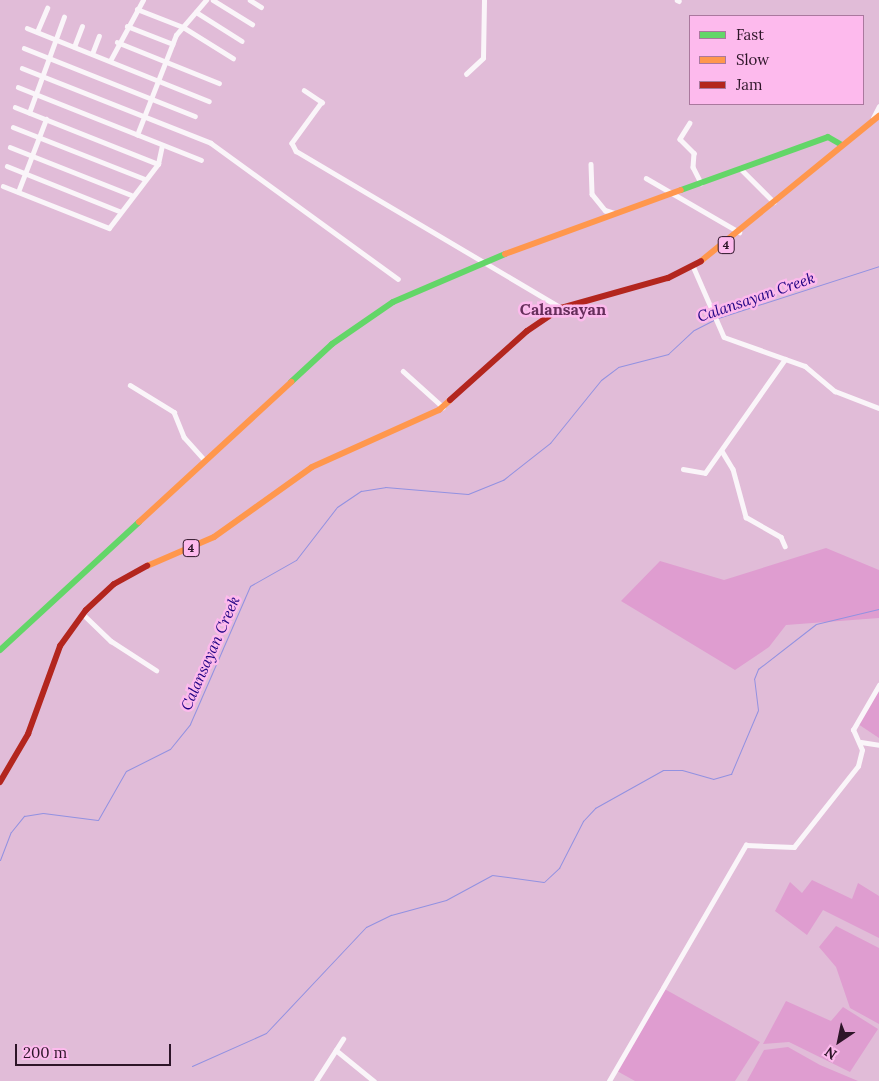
<!DOCTYPE html>
<style>
body{margin:0}
#map{position:relative;width:879px;height:1081px;overflow:hidden;background:#e1bcd8;font-family:Lora,serif}
div>[style]{position:absolute}
[style*='--x']{left:calc(var(--x)*1px);top:calc(var(--y)*1px);width:calc(var(--w)*1px);rotate:calc(var(--a)*1deg)}
.green>*{inset:0;background:#df9dd0}
.stream>*{height:1px;margin:-0.5px;padding:0 0.5px;transform-origin:0.5px;border-radius:0.5px;background:#9291e1}
.street>*{height:4.5px;margin:-2.25px;padding:0 2.25px;transform-origin:2.25px;border-radius:2.25px;background:#faf5f9}
.fast>*{height:6px;margin:-3px;padding:0 3px;transform-origin:3px;border-radius:3px;background:#63d668}
.slow>*{height:6px;margin:-3px;padding:0 3px;transform-origin:3px;border-radius:3px;background:#ff974d}
.jam>*{height:6px;margin:-3px;padding:0 3px;transform-origin:3px;border-radius:3px;background:#b3261e}
span{translate:-50% -50%;white-space:nowrap;text-align:center;line-height:1.15;-webkit-text-stroke:5px #fdbaed;paint-order:stroke}
.shield-label span{padding:1px 4px;background:#fdbaed;border:1px solid;border-radius:4px;-webkit-text-stroke-width:0}
.shield-label{font-size:12px;color:#2d1528;font-weight:700}
.water-label{font-size:15px;color:#1e0083;font-style:italic}
.quarter-label{font-size:16px;color:#662e5b;font-weight:700}
.legend{position:absolute;left:689px;top:15px;width:175px;height:90px;box-sizing:border-box;background:#fdbaed;border:1px solid #aa789e;margin:0;padding:6px 9px;list-style:none;font-size:15px;color:#2d1528}
.legend li{display:flex;align-items:center;gap:10px;height:25px}
.legend b{width:25px;border:1px solid #aa789e}
.north{position:absolute;left:814px;top:1016px;width:50px;height:50px;-webkit-text-stroke:4px #fdbaed;paint-order:stroke;rotate:214deg;font-size:14px;font-weight:700;line-height:20px;text-align:center;color:#2d1528}
.north::after{content:'';display:block;margin:auto;width:18px;height:22px;background:#2d1528;clip-path:polygon(50% 0,100% 100%,50% 72%,0 100%)}
.scale{position:absolute;left:15px;top:1044px;width:156px;height:22px;box-sizing:border-box;border:2px solid #2d1528;border-top:0;padding-left:6px;font-size:15px;line-height:18px;white-space:nowrap;color:#2d1528;-webkit-text-stroke:4px #fdbaed;paint-order:stroke}
</style>
<div id="map">
<div class="green">
<div style="clip-path:polygon(826px 548px,879px 570px,879px 618px,786px 625px,769px 647px,735px 670px,621px 601px,660px 561px,724px 580px)"></div>
<div style="clip-path:polygon(879px 690px,879px 738px,858px 724px)"></div>
<div style="clip-path:polygon(812px 880px,852px 899px,858px 883px,879px 896px,879px 938px,823px 910px,807px 935px,775px 911px,790px 882px,802px 893px)"></div>
<div style="clip-path:polygon(836px 926px,879px 948px,879px 1024px,850px 1008px,836px 967px,819px 947px)"></div>
<div style="clip-path:polygon(661px 987px,760px 1042px,735px 1081px,635px 1081px,617px 1071px)"></div>
<div style="clip-path:polygon(786px 1001px,831px 1021px,843px 1007px,878px 1029px,850px 1072px,789px 1042px,763px 1044px)"></div>
<div style="clip-path:polygon(788px 1047px,820px 1065px,858px 1081px,747px 1081px,764px 1050px)"></div>
</div>
<div class="stream">
<div style="--x:718;--y:318;--w:169;--a:-17.9"></div>
<div style="--x:0;--y:860;--w:30;--a:-69"></div>
<div style="--x:11;--y:832;--w:21;--a:-51"></div>
<div style="--x:24;--y:816;--w:19;--a:-9"></div>
<div style="--x:43;--y:813;--w:55;--a:7.3"></div>
<div style="--x:98;--y:820;--w:56;--a:-60.3"></div>
<div style="--x:126;--y:771;--w:49;--a:-26.6"></div>
<div style="--x:170;--y:749;--w:32;--a:-51"></div>
<div style="--x:190;--y:724;--w:150;--a:-66.5"></div>
<div style="--x:250;--y:586;--w:53;--a:-29.5"></div>
<div style="--x:296;--y:560;--w:67;--a:-52.3"></div>
<div style="--x:337;--y:507;--w:29;--a:-34"></div>
<div style="--x:361;--y:491;--w:24;--a:-9"></div>
<div style="--x:385;--y:487;--w:83;--a:4.8"></div>
<div style="--x:468;--y:494;--w:38;--a:-22"></div>
<div style="--x:503;--y:480;--w:60;--a:-38.2"></div>
<div style="--x:550;--y:443;--w:81;--a:-51"></div>
<div style="--x:601;--y:380;--w:21;--a:-37"></div>
<div style="--x:618;--y:367;--w:52;--a:-14.6"></div>
<div style="--x:668;--y:354;--w:35;--a:-43"></div>
<div style="--x:694;--y:330;--w:22;--a:-27"></div>
<div style="--x:192;--y:1066;--w:81;--a:-24"></div>
<div style="--x:266;--y:1033;--w:146;--a:-46.7"></div>
<div style="--x:366;--y:927;--w:28;--a:-26"></div>
<div style="--x:391;--y:915;--w:57;--a:-15.3"></div>
<div style="--x:446;--y:900;--w:52;--a:-28.5"></div>
<div style="--x:492;--y:875;--w:52;--a:7.7"></div>
<div style="--x:544;--y:882;--w:21;--a:-43"></div>
<div style="--x:559;--y:868;--w:53;--a:-62.9"></div>
<div style="--x:583;--y:821;--w:18;--a:-47"></div>
<div style="--x:595;--y:808;--w:78;--a:-29.2"></div>
<div style="--x:663;--y:770;--w:19;--a:0"></div>
<div style="--x:682;--y:770;--w:32;--a:16"></div>
<div style="--x:713;--y:779;--w:19;--a:-16"></div>
<div style="--x:731;--y:774;--w:69;--a:-67.1"></div>
<div style="--x:758;--y:710;--w:31;--a:-97"></div>
<div style="--x:754;--y:679;--w:11;--a:-68"></div>
<div style="--x:758;--y:669;--w:73;--a:-37.8"></div>
<div style="--x:816;--y:624;--w:65;--a:-13.4"></div>
</div>
<div class="street">
<div style="--x:213;--y:0;--w:46;--a:31.6"></div>
<div style="--x:250;--y:0;--w:13;--a:32"></div>
<div style="--x:677;--y:0;--w:2;--a:27"></div>
<div style="--x:137;--y:9;--w:49;--a:21.4"></div>
<div style="--x:183;--y:27;--w:59;--a:31.8"></div>
<div style="--x:196;--y:12;--w:54;--a:32.2"></div>
<div style="--x:127;--y:26;--w:49;--a:21.4"></div>
<div style="--x:27;--y:28;--w:196;--a:21.9"></div>
<div style="--x:37;--y:32;--w:26;--a:-67"></div>
<div style="--x:117;--y:42;--w:110;--a:21.9"></div>
<div style="--x:74;--y:47;--w:22;--a:-69"></div>
<div style="--x:24;--y:48;--w:184;--a:21.7"></div>
<div style="--x:92;--y:54;--w:19;--a:-69"></div>
<div style="--x:110;--y:61;--w:69;--a:-61.6"></div>
<div style="--x:22;--y:68;--w:203;--a:21.6"></div>
<div style="--x:211;--y:143;--w:231;--a:36"></div>
<div style="--x:466;--y:74;--w:23;--a:-43"></div>
<div style="--x:483;--y:58;--w:58;--a:-89"></div>
<div style="--x:18;--y:87;--w:197;--a:21.7"></div>
<div style="--x:304;--y:90;--w:22;--a:34"></div>
<div style="--x:322;--y:102;--w:51;--a:126.2"></div>
<div style="--x:292;--y:143;--w:9;--a:63"></div>
<div style="--x:296;--y:151;--w:308;--a:30.6"></div>
<div style="--x:15;--y:107;--w:154;--a:21.7"></div>
<div style="--x:29;--y:113;--w:102;--a:-70"></div>
<div style="--x:873;--y:118;--w:13;--a:-63"></div>
<div style="--x:690;--y:123;--w:19;--a:122"></div>
<div style="--x:680;--y:139;--w:20;--a:45"></div>
<div style="--x:694;--y:153;--w:14;--a:94"></div>
<div style="--x:693;--y:167;--w:18;--a:63"></div>
<div style="--x:13;--y:127;--w:142;--a:21.5"></div>
<div style="--x:137;--y:135;--w:107;--a:-68.7"></div>
<div style="--x:176;--y:35;--w:46;--a:-49.4"></div>
<div style="--x:10;--y:147;--w:130;--a:21.6"></div>
<div style="--x:591;--y:164;--w:30;--a:88"></div>
<div style="--x:592;--y:194;--w:21;--a:51"></div>
<div style="--x:605;--y:210;--w:10;--a:17"></div>
<div style="--x:7;--y:166;--w:121;--a:21.9"></div>
<div style="--x:740;--y:168;--w:48;--a:45"></div>
<div style="--x:646;--y:178;--w:108;--a:30.1"></div>
<div style="--x:3;--y:186;--w:114;--a:21.6"></div>
<div style="--x:109;--y:228;--w:81;--a:-52.6"></div>
<div style="--x:158;--y:164;--w:19;--a:-78"></div>
<div style="--x:18;--y:192;--w:78;--a:-69"></div>
<div style="--x:693;--y:266;--w:77;--a:66.4"></div>
<div style="--x:724;--y:337;--w:86;--a:19.7"></div>
<div style="--x:805;--y:366;--w:39;--a:40"></div>
<div style="--x:835;--y:391;--w:47;--a:21.1"></div>
<div style="--x:403;--y:371;--w:54;--a:42"></div>
<div style="--x:130;--y:385;--w:52;--a:31.5"></div>
<div style="--x:174;--y:412;--w:27;--a:68"></div>
<div style="--x:184;--y:437;--w:31;--a:48"></div>
<div style="--x:722;--y:451;--w:21;--a:59"></div>
<div style="--x:733;--y:469;--w:50;--a:74.8"></div>
<div style="--x:746;--y:517;--w:40;--a:29.7"></div>
<div style="--x:781;--y:537;--w:10;--a:66"></div>
<div style="--x:683;--y:469;--w:22;--a:10"></div>
<div style="--x:705;--y:473;--w:139;--a:-54.9"></div>
<div style="--x:83;--y:614;--w:39;--a:44"></div>
<div style="--x:111;--y:641;--w:54;--a:32.8"></div>
<div style="--x:861;--y:742;--w:18;--a:9"></div>
<div style="--x:336;--y:1050;--w:49;--a:39.2"></div>
<div style="--x:316;--y:1081;--w:50;--a:-57.3"></div>
<div style="--x:609;--y:1081;--w:273;--a:-59.9"></div>
<div style="--x:746;--y:845;--w:48;--a:2.4"></div>
<div style="--x:794;--y:847;--w:103;--a:-51.7"></div>
<div style="--x:858;--y:766;--w:16;--a:-76"></div>
<div style="--x:862;--y:750;--w:22;--a:-114"></div>
<div style="--x:853;--y:730;--w:52;--a:-60"></div>
</div>
<div class="fast">
<div style="--x:681;--y:190;--w:156;--a:-19.8"></div>
<div style="--x:828;--y:137;--w:14;--a:30"></div>
<div style="--x:291;--y:382;--w:56;--a:-42.8"></div>
<div style="--x:332;--y:344;--w:74;--a:-34.5"></div>
<div style="--x:393;--y:302;--w:122;--a:-23.2"></div>
<div style="--x:0;--y:650;--w:189;--a:-42.6"></div>
</div>
<div class="slow">
<div style="--x:505;--y:254;--w:187;--a:-20"></div>
<div style="--x:701;--y:261;--w:230;--a:-39.2"></div>
<div style="--x:139;--y:522;--w:207;--a:-42.6"></div>
<div style="--x:147;--y:566;--w:73;--a:-23.4"></div>
<div style="--x:214;--y:537;--w:120;--a:-35.5"></div>
<div style="--x:312;--y:467;--w:139;--a:-24.2"></div>
<div style="--x:439;--y:410;--w:15;--a:-42"></div>
</div>
<div class="jam">
<div style="--x:450;--y:400;--w:103;--a:-41.9"></div>
<div style="--x:527;--y:331;--w:41;--a:-34.1"></div>
<div style="--x:561;--y:308;--w:111;--a:-15.7"></div>
<div style="--x:668;--y:278;--w:37;--a:-27"></div>
<div style="--x:0;--y:782;--w:56;--a:-59.7"></div>
<div style="--x:28;--y:734;--w:94;--a:-70"></div>
<div style="--x:60;--y:646;--w:44;--a:-54.2"></div>
<div style="--x:86;--y:610;--w:38;--a:-43"></div>
<div style="--x:114;--y:584;--w:38;--a:-29"></div>
</div>
<div class="shield-label">
<span style="left:726px;top:245px">4</span>
<span style="left:191px;top:548px">4</span>
</div>
<div class="water-label">
<span style="left:756px;top:297px;rotate:-19deg">Calansayan Creek</span>
<span style="left:210px;top:653px;rotate:-66deg">Calansayan Creek</span>
</div>
<div class="quarter-label">
<span style="left:563px;top:309px">Calansayan</span>
</div>
<ul class="legend">
<li><b style="height:6px;background:#63d668"></b>Fast</li>
<li><b style="height:6px;background:#ff974d"></b>Slow</li>
<li><b style="height:6px;background:#b3261e"></b>Jam</li>
</ul>
<div class="north">N</div>
<div class="scale">200 m</div>
</div>
